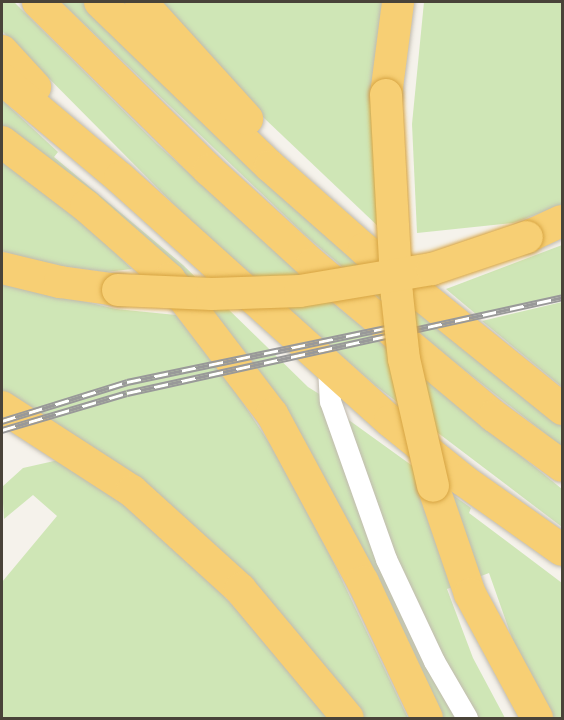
<!DOCTYPE html>
<style>
body{margin:0}
#map{position:relative;width:564px;height:720px;overflow:hidden;background:#f5f2eb;font-family:"Open Sans",sans-serif}
div>[style]{position:absolute}
[style*='--x']{left:calc(var(--x)*1px);top:calc(var(--y)*1px);width:calc(var(--w)*1px);rotate:calc(var(--a)*1deg)}
.green>*{inset:0;background:#cfe6b6}
.roads{filter:drop-shadow(0 0 2px #c0baae) drop-shadow(0 0 2px #c0baae)}
.minor>*{height:21px;margin:-10.5px;padding:0 10.5px;transform-origin:10.5px;border-radius:10.5px;background:#fff}
.highway>*{height:32px;margin:-16px;padding:0 16px;transform-origin:16px;border-radius:16px;background:#f7cf74}
.rail>*{height:7px;margin-top:-3.5px;transform-origin:0;background:repeating-linear-gradient(90deg,#fff 0 14px,#999 0 28px);box-sizing:border-box;border-block:2px solid #999}
.bridges{filter:drop-shadow(0 0 2px #d6a443) drop-shadow(0 0 2px #d6a443)}
.highway-bridge>*{height:32px;margin:-16px;padding:0 16px;transform-origin:16px;border-radius:16px;background:#f7cf74}
span{translate:-50% -50%;white-space:nowrap;text-align:center;line-height:1.15;-webkit-text-stroke:5px #fff;paint-order:stroke}
.frame{position:absolute;inset:0;border:3px solid #494339;pointer-events:none}
</style>
<div id="map">
<div class="green">
<div style="clip-path:polygon(2px 2px,14px 2px,157px 144px,339px 308px,562px 489px,562px 527px,376px 386px,213px 244px,2px 31px)"></div>
<div style="clip-path:polygon(61px 2px,88px 2px,459px 344px,562px 426px,562px 447px,448px 357px,305px 235px)"></div>
<div style="clip-path:polygon(162px 2px,390px 2px,382px 230px,244px 99px)"></div>
<div style="clip-path:polygon(424px 2px,562px 2px,562px 205px,513px 223px,417px 233px,412px 124px)"></div>
<div style="clip-path:polygon(2px 100px,58px 152px,54px 157px,183px 265px,308px 387px,324px 397px,460px 718px,433px 718px,256px 383px,2px 134px)"></div>
<div style="clip-path:polygon(2px 160px,83px 222px,132px 269px,106px 272px,44px 264px,2px 251px)"></div>
<div style="clip-path:polygon(562px 245px,562px 296px,477px 315px,446px 289px)"></div>
<div style="clip-path:polygon(2px 282px,116px 309px,176px 315px,235px 391px,272px 447px,331px 557px,408px 718px,359px 718px,340px 695px,2px 394px)"></div>
<div style="clip-path:polygon(562px 302px,562px 387px,482px 321px)"></div>
<div style="clip-path:polygon(346px 418px,471px 508px,469px 513px,562px 583px,562px 718px,550px 718px,519px 658px,489px 573px,447px 589px,473px 658px,505px 718px,473px 718px,413px 609px)"></div>
<div style="clip-path:polygon(63px 459px,136px 513px,205px 576px,290px 667px,330px 718px,2px 718px,2px 582px,57px 516px,33px 495px,4px 519px,2px 487px,23px 468px)"></div>
</div>
<div class="roads">
<div class="minor">
<div style="--x:328;--y:366;--w:35;--a:87"></div>
<div style="--x:330;--y:401;--w:168;--a:70.5"></div>
<div style="--x:386;--y:559;--w:113;--a:64.8"></div>
<div style="--x:434;--y:661;--w:66;--a:59.9"></div>
</div>
<div class="highway">
<div style="--x:38;--y:2;--w:240;--a:44.5"></div>
<div style="--x:209;--y:170;--w:139;--a:42.4"></div>
<div style="--x:312;--y:264;--w:237;--a:39.9"></div>
<div style="--x:494;--y:416;--w:84;--a:36.3"></div>
<div style="--x:100;--y:2;--w:236;--a:44"></div>
<div style="--x:270;--y:166;--w:125;--a:41.4"></div>
<div style="--x:364;--y:249;--w:255;--a:38.9"></div>
<div style="--x:141;--y:2;--w:158;--a:47.8"></div>
<div style="--x:2;--y:51;--w:49;--a:47.5"></div>
<div style="--x:2;--y:79;--w:154;--a:40"></div>
<div style="--x:120;--y:178;--w:363;--a:42"></div>
<div style="--x:390;--y:421;--w:94;--a:38.9"></div>
<div style="--x:463;--y:480;--w:121;--a:35.3"></div>
<div style="--x:386;--y:95;--w:94;--a:-82.6"></div>
<div style="--x:2;--y:142;--w:106;--a:37.3"></div>
<div style="--x:86;--y:206;--w:111;--a:41.3"></div>
<div style="--x:169;--y:279;--w:170;--a:52.7"></div>
<div style="--x:272;--y:414;--w:191;--a:61.6"></div>
<div style="--x:363;--y:582;--w:150;--a:64.8"></div>
<div style="--x:527;--y:237;--w:38;--a:-25"></div>
<div style="--x:2;--y:268;--w:60;--a:13.6"></div>
<div style="--x:60;--y:282;--w:59;--a:7.9"></div>
<div style="--x:2;--y:407;--w:155;--a:32.9"></div>
<div style="--x:132;--y:491;--w:146;--a:42.2"></div>
<div style="--x:240;--y:589;--w:168;--a:50.1"></div>
<div style="--x:433;--y:486;--w:114;--a:71.1"></div>
<div style="--x:470;--y:594;--w:141;--a:61.6"></div>
</div>
</div>
<div class="rail">
<div style="--x:2;--y:421;--w:131;--a:-17.3"></div>
<div style="--x:127;--y:382;--w:283;--a:-11.8"></div>
<div style="--x:2;--y:430;--w:130;--a:-16.5"></div>
<div style="--x:127;--y:393;--w:445;--a:-12.4"></div>
</div>
<div class="bridges">
<div class="highway-bridge">
<div style="--x:386;--y:95;--w:200;--a:86.9"></div>
<div style="--x:397;--y:295;--w:64;--a:83.8"></div>
<div style="--x:404;--y:359;--w:130;--a:77.1"></div>
<div style="--x:118;--y:290;--w:94;--a:2.4"></div>
<div style="--x:212;--y:294;--w:88;--a:-2"></div>
<div style="--x:300;--y:291;--w:134;--a:-9.5"></div>
<div style="--x:432;--y:269;--w:100;--a:-18.6"></div>
</div>
</div>
<div class="frame"></div>
</div>
